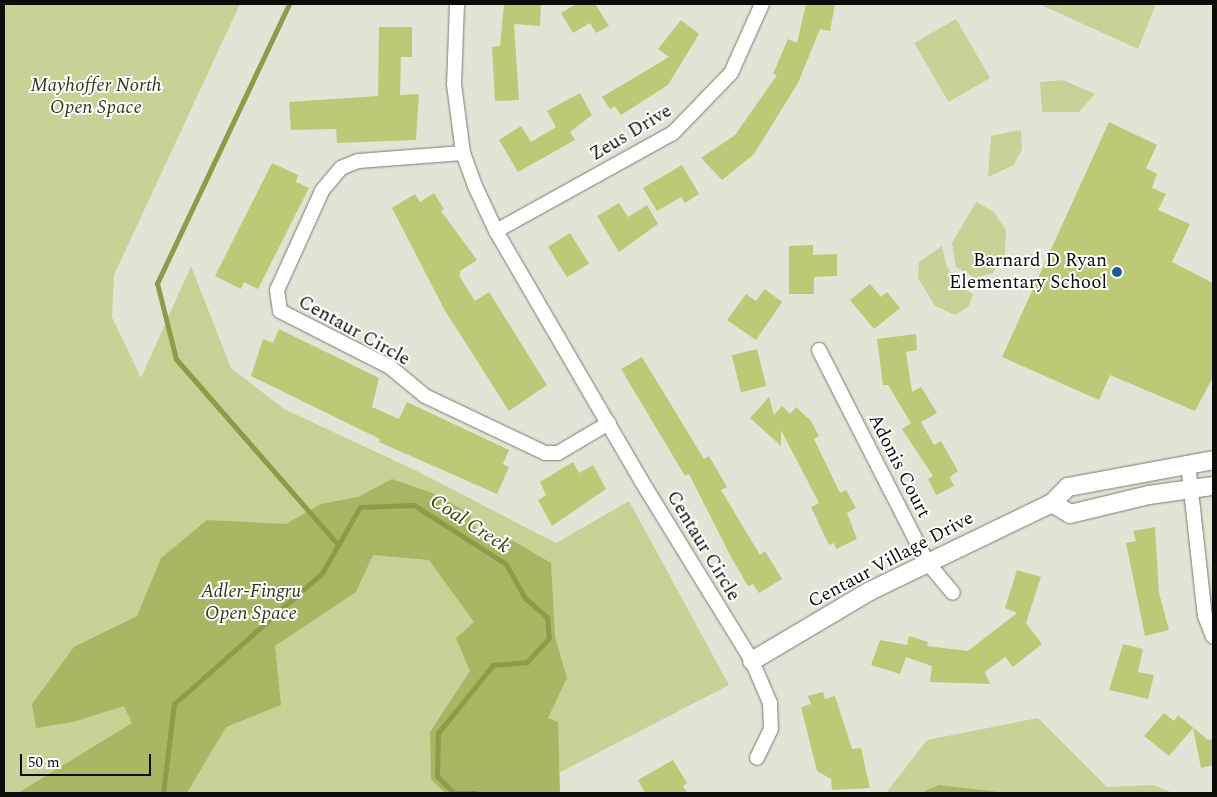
<!DOCTYPE html>
<style>
body{margin:0}
#map{position:relative;width:1217px;height:797px;overflow:hidden;background:#e2e5d6;font-family:Spectral,serif}
div>[style]{position:absolute}
[style*='--x']{left:calc(var(--x)*1px);top:calc(var(--y)*1px);width:calc(var(--w)*1px);rotate:calc(var(--a)*1deg)}
.green>*{inset:0;background:#c7d296;transform-origin:0 0}
.forest>*{inset:0;background:#a9b664}
.stream>*{height:5px;margin:-2.5px;padding:0 2.5px;transform-origin:2.5px;border-radius:2.5px;background:#8f9b49}
.building>*{inset:0;background:#bcc976;transform-origin:0 0}
.roads{filter:drop-shadow(0 0 1px #797b6e) drop-shadow(0 0 1px #797b6e)}
.minor>*{height:14px;margin:-7px;padding:0 7px;transform-origin:7px;border-radius:7px;background:#fff}
.tertiary>*{height:18px;margin:-9px;padding:0 9px;transform-origin:9px;border-radius:9px;background:#fff}
.dots>*{width:14px;height:14px;translate:-50% -50%;box-sizing:border-box;border:2px solid #fff;border-radius:50%}
span{translate:-50% -50%;white-space:nowrap;text-align:center;line-height:1.15;-webkit-text-stroke:4px #fff;paint-order:stroke}
.park-label{font-size:19px;color:#343915;font-style:italic}
.street-label{font-size:19px;color:#0c0d08}
.poi-label{font-size:19px;color:#0c0d08}
.right{translate:-100% -50%;text-align:right}
.water-label{font-size:20px;color:#3b4200;font-style:italic}
.frame{position:absolute;inset:0;border:5px solid #0c0d08;pointer-events:none}
.scale{position:absolute;left:20px;top:754px;width:131px;height:22px;box-sizing:border-box;border:2px solid #0c0d08;border-top:0;padding-left:6px;font-size:15px;line-height:18px;white-space:nowrap;color:#0c0d08;-webkit-text-stroke:4px #fff;paint-order:stroke}
</style>
<div id="map">
<div class="green">
<div style="clip-path:polygon(4px 4px,240px 4px,114px 275px,112px 317px,141px 378px,191px 266px,231px 368px,284px 409px,417px 471px,556px 543px,629px 501px,729px 685px,551px 777px,553px 793px,4px 793px)"></div>
<div style="clip-path:polygon(1039px 4px,1156px 4px,1138px 49px)"></div>
<div style="left:956px;top:19px;width:68px;height:48px;rotate:60deg"></div>
<div style="clip-path:polygon(1063px 80px,1095px 94px,1079px 112px,1042px 112px,1040px 82px)"></div>
<div style="clip-path:polygon(1021px 130px,1022px 149px,1014px 165px,988px 177px,991px 136px)"></div>
<div style="clip-path:polygon(976px 202px,994px 212px,1006px 230px,1005px 255px,993px 273px,975px 278px,956px 267px,952px 243px)"></div>
<div style="clip-path:polygon(942px 246px,947px 267px,960px 287px,973px 294px,969px 306px,955px 315px,935px 306px,918px 278px,919px 262px)"></div>
<div style="clip-path:polygon(1038px 718px,1107px 787px,1153px 785px,1173px 793px,886px 793px,927px 740px)"></div>
</div>
<div class="forest">
<div style="clip-path:polygon(392px 479px,432px 493px,471px 514px,470px 522px,501px 553px,510px 539px,551px 563px,555px 637px,567px 678px,548px 718px,558px 722px,560px 793px,445px 793px,431px 779px,430px 732px,470px 671px,456px 638px,474px 622px,429px 560px,373px 555px,356px 592px,275px 646px,281px 705px,226px 727px,187px 793px,18px 793px,132px 723px,124px 706px,73px 722px,36px 728px,32px 704px,74px 647px,137px 616px,161px 558px,207px 520px,286px 524px,321px 504px,358px 497px)"></div>
<div style="clip-path:polygon(939px 785px,1007px 793px,921px 793px)"></div>
</div>
<div class="stream">
<div style="--x:289;--y:4;--w:309;--a:115.3"></div>
<div style="--x:157;--y:283;--w:78;--a:76"></div>
<div style="--x:176;--y:359;--w:247;--a:48.9"></div>
<div style="--x:163;--y:793;--w:90;--a:-83"></div>
<div style="--x:174;--y:704;--w:198;--a:-41.5"></div>
<div style="--x:322;--y:573;--w:76;--a:-60.1"></div>
<div style="--x:360;--y:507;--w:54;--a:-2.1"></div>
<div style="--x:414;--y:505;--w:109;--a:32.7"></div>
<div style="--x:506;--y:564;--w:39;--a:61"></div>
<div style="--x:525;--y:598;--w:29;--a:41"></div>
<div style="--x:547;--y:617;--w:21;--a:85"></div>
<div style="--x:549;--y:638;--w:33;--a:133"></div>
<div style="--x:527;--y:662;--w:34;--a:175"></div>
<div style="--x:493;--y:665;--w:87;--a:129"></div>
<div style="--x:438;--y:733;--w:43;--a:91.3"></div>
<div style="--x:437;--y:776;--w:24;--a:45"></div>
<div style="--x:454;--y:793;--w:22;--a:0"></div>
</div>
<div class="building">
<div style="clip-path:polygon(504px 4px,541px 4px,540px 26px,514px 24px,519px 100px,495px 101px,492px 47px,500px 46px)"></div>
<div style="clip-path:polygon(576px 4px,595px 4px,609px 26px,596px 33px,590px 23px,573px 33px,561px 13px)"></div>
<div style="clip-path:polygon(806px 4px,835px 4px,830px 31px,820px 29px,798px 83px,754px 154px,722px 180px,701px 158px,735px 135px,777px 75px,773px 74px,788px 39px,797px 43px)"></div>
<div style="clip-path:polygon(681px 20px,699px 34px,668px 85px,621px 115px,615px 106px,610px 109px,602px 97px,669px 57px,658px 49px)"></div>
<div style="clip-path:polygon(379px 27px,412px 27px,412px 57px,401px 57px,400px 95px,419px 94px,416px 140px,337px 143px,336px 129px,291px 130px,289px 102px,378px 96px)"></div>
<div style="clip-path:polygon(580px 93px,592px 115px,570px 132px,575px 140px,518px 172px,499px 140px,521px 126px,531px 142px,556px 127px,547px 111px)"></div>
<div style="clip-path:polygon(1109px 122px,1157px 145px,1146px 168px,1157px 174px,1152px 188px,1166px 194px,1158px 210px,1190px 224px,1172px 262px,1213px 283px,1213px 377px,1195px 411px,1110px 375px,1099px 400px,1002px 357px)"></div>
<div style="clip-path:polygon(272px 163px,298px 175px,296px 182px,309px 188px,258px 289px,244px 282px,241px 289px,215px 276px)"></div>
<div style="clip-path:polygon(682px 165px,699px 194px,685px 203px,681px 197px,657px 211px,643px 188px)"></div>
<div style="clip-path:polygon(434px 193px,444px 209px,441px 211px,477px 260px,460px 271px,460px 277px,475px 301px,489px 292px,547px 385px,509px 411px,444px 309px,392px 208px,415px 194px,420px 202px)"></div>
<div style="clip-path:polygon(619px 203px,628px 217px,647px 205px,658px 224px,619px 252px,597px 216px)"></div>
<div style="left:570px;top:233px;width:36px;height:26px;rotate:58deg"></div>
<div style="clip-path:polygon(813px 245px,813px 255px,837px 254px,837px 276px,814px 277px,814px 294px,789px 294px,789px 246px)"></div>
<div style="clip-path:polygon(870px 284px,881px 297px,887px 292px,900px 308px,874px 329px,850px 300px)"></div>
<div style="clip-path:polygon(765px 289px,782px 302px,756px 340px,727px 320px,746px 294px,756px 301px)"></div>
<div style="clip-path:polygon(279px 329px,379px 378px,372px 407px,399px 419px,407px 402px,509px 450px,503px 464px,509px 467px,497px 494px,379px 442px,380px 439px,251px 376px,263px 339px,273px 343px)"></div>
<div style="clip-path:polygon(916px 334px,917px 350px,906px 352px,912px 392px,921px 387px,937px 413px,921px 422px,934px 445px,941px 441px,958px 471px,950px 477px,954px 486px,936px 495px,928px 479px,933px 476px,902px 429px,911px 423px,888px 385px,883px 385px,877px 339px)"></div>
<div style="left:757px;top:349px;width:38px;height:26px;rotate:76deg"></div>
<div style="clip-path:polygon(642px 357px,704px 459px,709px 456px,727px 487px,721px 490px,760px 555px,765px 551px,782px 579px,759px 593px,753px 584px,748px 586px,731px 557px,689px 474px,685px 476px,621px 369px)"></div>
<div style="clip-path:polygon(769px 397px,774px 415px,782px 406px,790px 414px,796px 407px,811px 421px,819px 436px,814px 439px,840px 493px,846px 490px,856px 508px,847px 513px,857px 539px,836px 549px,834px 543px,829px 545px,811px 507px,819px 503px,781px 430px,781px 446px,750px 418px)"></div>
<div style="clip-path:polygon(573px 462px,579px 473px,593px 465px,606px 489px,552px 526px,538px 500px,546px 495px,540px 482px)"></div>
<div style="clip-path:polygon(1155px 527px,1159px 593px,1169px 630px,1145px 636px,1126px 543px,1136px 541px,1133px 531px)"></div>
<div style="clip-path:polygon(1017px 570px,1041px 577px,1026px 623px,1042px 644px,1013px 667px,1005px 657px,985px 672px,990px 684px,930px 682px,932px 666px,906px 657px,900px 674px,871px 665px,880px 640px,907px 645px,909px 636px,928px 642px,927px 646px,968px 651px,1017px 613px,1005px 608px)"></div>
<div style="clip-path:polygon(1123px 644px,1143px 649px,1138px 672px,1154px 675px,1148px 699px,1109px 690px)"></div>
<div style="clip-path:polygon(823px 692px,825px 699px,835px 696px,852px 749px,861px 748px,870px 788px,832px 790px,831px 779px,817px 771px,801px 707px,811px 704px,808px 696px)"></div>
<div style="clip-path:polygon(1164px 713px,1174px 721px,1178px 715px,1208px 740px,1213px 739px,1213px 765px,1201px 768px,1193px 728px,1169px 756px,1144px 736px)"></div>
<div style="clip-path:polygon(673px 760px,687px 783px,683px 786px,687px 793px,645px 793px,638px 780px)"></div>
</div>
<div class="roads">
<div class="minor">
<div style="--x:457;--y:4;--w:80;--a:92.1"></div>
<div style="--x:454;--y:84;--w:70;--a:82.6"></div>
<div style="--x:463;--y:153;--w:35;--a:70"></div>
<div style="--x:475;--y:186;--w:50;--a:65"></div>
<div style="--x:496;--y:231;--w:290;--a:59.8"></div>
<div style="--x:642;--y:482;--w:210;--a:58.4"></div>
<div style="--x:752;--y:661;--w:46;--a:66.8"></div>
<div style="--x:770;--y:703;--w:26;--a:88"></div>
<div style="--x:771;--y:729;--w:32;--a:116"></div>
<div style="--x:463;--y:153;--w:105;--a:175.6"></div>
<div style="--x:358;--y:161;--w:18;--a:158"></div>
<div style="--x:341;--y:168;--w:30;--a:130"></div>
<div style="--x:322;--y:191;--w:109;--a:114.4"></div>
<div style="--x:277;--y:290;--w:21;--a:82"></div>
<div style="--x:280;--y:311;--w:123;--a:27"></div>
<div style="--x:390;--y:367;--w:45;--a:39.6"></div>
<div style="--x:425;--y:396;--w:133;--a:25.4"></div>
<div style="--x:545;--y:453;--w:13;--a:0"></div>
<div style="--x:558;--y:453;--w:59;--a:-30.5"></div>
<div style="--x:496;--y:231;--w:202;--a:-29"></div>
<div style="--x:673;--y:133;--w:83;--a:-46"></div>
<div style="--x:731;--y:73;--w:76;--a:-65.8"></div>
<div style="--x:819;--y:350;--w:238;--a:63"></div>
<div style="--x:927;--y:562;--w:40;--a:50"></div>
<div style="--x:1188;--y:463;--w:154;--a:83.7"></div>
<div style="--x:1205;--y:616;--w:22;--a:69"></div>
</div>
<div class="tertiary">
<div style="--x:1052;--y:503;--w:21;--a:31"></div>
<div style="--x:1070;--y:514;--w:81;--a:-13.5"></div>
<div style="--x:1149;--y:495;--w:65;--a:-8"></div>
<div style="--x:752;--y:661;--w:137;--a:-30.7"></div>
<div style="--x:870;--y:591;--w:202;--a:-25.8"></div>
<div style="--x:1052;--y:503;--w:23;--a:-45"></div>
<div style="--x:1068;--y:487;--w:147;--a:-10.5"></div>
</div>
</div>
<div class="dots">
<div style="left:1117px;top:272px;background:#1e5c92"></div>
</div>
<div class="park-label">
<span style="left:96px;top:97px">Mayhoffer North<br>Open Space</span>
<span style="left:251px;top:603px">Adler-Fingru<br>Open Space</span>
</div>
<div class="street-label">
<span style="left:631px;top:133px;rotate:-31deg">Zeus Drive</span>
<span style="left:354px;top:331px;rotate:29deg">Centaur Circle</span>
<span style="left:899px;top:466px;rotate:63deg">Adonis Court</span>
<span style="left:703px;top:546px;rotate:59deg">Centaur Circle</span>
<span style="left:891px;top:560px;rotate:-28deg">Centaur Village Drive</span>
</div>
<div class="poi-label">
<span class="right" style="left:1107px;top:272px">Barnard D Ryan<br>Elementary School</span>
</div>
<div class="water-label">
<span style="left:470px;top:524px;rotate:33deg">Coal Creek</span>
</div>
<div class="frame"></div>
<div class="scale">50 m</div>
</div>
